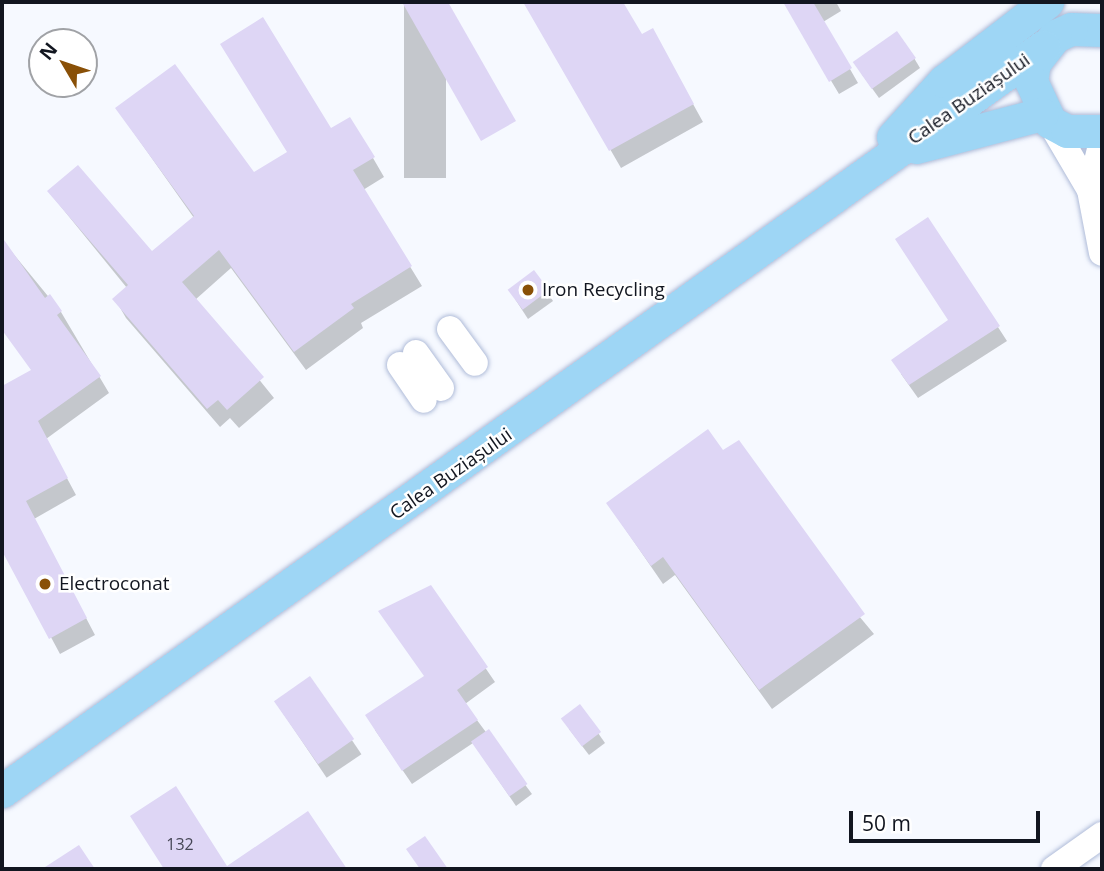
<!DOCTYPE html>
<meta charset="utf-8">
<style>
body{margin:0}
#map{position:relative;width:1104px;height:871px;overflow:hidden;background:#f6f9ff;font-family:"Open Sans",sans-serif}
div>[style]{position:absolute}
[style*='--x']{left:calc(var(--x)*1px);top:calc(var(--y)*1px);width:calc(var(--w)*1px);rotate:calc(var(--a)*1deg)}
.shadow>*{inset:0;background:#0003;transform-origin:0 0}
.building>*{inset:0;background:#ded6f5;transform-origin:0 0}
.roads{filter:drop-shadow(0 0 2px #b0bcd9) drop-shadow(0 0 2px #b0bcd9)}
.minor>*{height:26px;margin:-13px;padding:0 13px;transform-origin:13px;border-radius:13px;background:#fff}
.major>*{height:33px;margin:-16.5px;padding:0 16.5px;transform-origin:16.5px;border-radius:16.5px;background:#9ed6f5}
.dots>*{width:19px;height:19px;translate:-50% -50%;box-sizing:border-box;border:4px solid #fff;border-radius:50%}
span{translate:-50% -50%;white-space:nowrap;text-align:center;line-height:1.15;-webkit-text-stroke:5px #fff;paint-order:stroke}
.number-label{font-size:16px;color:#454655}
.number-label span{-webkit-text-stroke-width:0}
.street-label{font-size:19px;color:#121620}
.poi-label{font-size:19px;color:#121620}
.left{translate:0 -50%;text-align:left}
.frame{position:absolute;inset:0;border:4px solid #121620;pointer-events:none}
.north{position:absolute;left:28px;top:28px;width:70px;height:70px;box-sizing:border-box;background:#fff;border:2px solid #a0a2a6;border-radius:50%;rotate:309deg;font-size:19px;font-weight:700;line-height:28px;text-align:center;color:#121620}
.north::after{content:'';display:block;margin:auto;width:24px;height:32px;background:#895007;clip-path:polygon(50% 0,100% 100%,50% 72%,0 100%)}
.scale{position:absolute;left:849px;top:811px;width:191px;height:32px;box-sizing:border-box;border:4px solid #121620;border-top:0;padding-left:9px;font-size:21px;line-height:24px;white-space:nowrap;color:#121620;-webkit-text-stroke:5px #fff;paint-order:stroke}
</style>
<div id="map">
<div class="shadow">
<div style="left:404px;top:2px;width:42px;height:176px"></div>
<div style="clip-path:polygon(525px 2px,621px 2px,641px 37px,662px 48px,703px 122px,621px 168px)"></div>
<div style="clip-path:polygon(784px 2px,836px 2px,841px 11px,823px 22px,858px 83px,839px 94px)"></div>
<div style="clip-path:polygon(914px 58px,920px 68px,879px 98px,861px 73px)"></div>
<div style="clip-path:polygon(117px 109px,254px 175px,331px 131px,373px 158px,384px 177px,363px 190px,422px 286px,361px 323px,363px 328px,306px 370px,231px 268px,195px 300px,274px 398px,239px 428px,230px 418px,220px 427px,126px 318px,115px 299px,127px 288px,49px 192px,152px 254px,194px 218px)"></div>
<div style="clip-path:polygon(928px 219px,1007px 341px,918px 398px,901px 374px,950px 321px)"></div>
<div style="clip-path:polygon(2px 240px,61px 312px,109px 393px,46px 439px,76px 495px,34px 519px,95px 635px,60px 654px,2px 546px,2px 388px,33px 372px,2px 324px)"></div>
<div style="clip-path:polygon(534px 272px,553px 301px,528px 319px,515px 299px)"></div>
<div style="clip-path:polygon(723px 453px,874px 634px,772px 709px,675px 575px,663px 584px,608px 504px)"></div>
<div style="clip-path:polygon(430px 587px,495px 682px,465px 704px,532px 794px,516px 806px,473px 743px,412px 784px,375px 730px,425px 677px)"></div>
<div style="left:310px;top:678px;width:92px;height:42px;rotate:56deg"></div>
<div style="clip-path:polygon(580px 707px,605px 743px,589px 755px,569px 729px)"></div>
</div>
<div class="building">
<div style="clip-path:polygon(402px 2px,448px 2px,516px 121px,481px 141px)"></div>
<div style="clip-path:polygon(523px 2px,623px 2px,642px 34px,653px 28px,694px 104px,609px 151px)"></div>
<div style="clip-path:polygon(783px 2px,813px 2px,852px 68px,829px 82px)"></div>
<div style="clip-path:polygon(263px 17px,331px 128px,350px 117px,375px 157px,353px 170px,412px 266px,351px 304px,354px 308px,294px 352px,219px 250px,182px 282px,264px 377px,227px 410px,218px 400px,207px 409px,112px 299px,128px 285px,47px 191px,78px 165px,152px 251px,194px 216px,115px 108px,175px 64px,254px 172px,287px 152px,220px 44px)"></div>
<div style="left:897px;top:31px;width:33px;height:54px;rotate:55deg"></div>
<div style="clip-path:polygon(928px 217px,1000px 326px,909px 385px,891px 360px,948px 320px,895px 239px)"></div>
<div style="clip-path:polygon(2px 237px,45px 298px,50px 294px,62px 311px,57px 315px,101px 376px,38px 421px,68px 478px,26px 501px,87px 618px,49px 639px,2px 551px,2px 386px,31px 370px,2px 330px)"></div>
<div style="left:534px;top:270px;width:25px;height:33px;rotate:53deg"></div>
<div style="clip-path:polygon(708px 429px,723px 450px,739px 440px,865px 614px,759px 690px,663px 557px,651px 566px,606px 503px)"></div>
<div style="clip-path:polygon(431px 585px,488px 667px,457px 690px,478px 720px,402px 771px,365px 715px,424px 676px,378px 611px)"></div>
<div style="left:310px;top:676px;width:77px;height:44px;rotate:55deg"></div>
<div style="left:580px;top:704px;width:35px;height:24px;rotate:53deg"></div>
<div style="left:489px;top:729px;width:67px;height:22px;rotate:55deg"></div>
<div style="clip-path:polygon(176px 786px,227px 866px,308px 811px,347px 869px,164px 869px,130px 816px)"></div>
<div style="clip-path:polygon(425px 836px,448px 869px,420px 869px,406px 849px)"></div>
<div style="clip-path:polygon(79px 845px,95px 869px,42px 869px)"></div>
</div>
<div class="roads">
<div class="minor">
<div style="--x:1050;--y:122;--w:79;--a:59.5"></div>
<div style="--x:1102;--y:141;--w:50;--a:103.8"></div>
<div style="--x:1090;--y:190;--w:64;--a:79.2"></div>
<div style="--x:450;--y:329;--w:42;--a:53.7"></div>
<div style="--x:416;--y:353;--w:43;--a:54.5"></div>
<div style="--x:400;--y:365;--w:42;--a:55.6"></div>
<div style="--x:1054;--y:869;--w:59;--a:-35.3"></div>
</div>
<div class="major">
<div style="--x:1102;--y:30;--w:31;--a:-178"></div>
<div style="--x:1071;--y:29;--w:17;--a:156"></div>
<div style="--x:1055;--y:36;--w:34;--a:128"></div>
<div style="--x:1034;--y:63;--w:18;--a:99"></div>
<div style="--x:1031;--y:81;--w:45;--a:65.1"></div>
<div style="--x:1050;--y:122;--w:19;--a:28"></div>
<div style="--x:1067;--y:131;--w:35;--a:0"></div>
<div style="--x:893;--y:137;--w:76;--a:-47.7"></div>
<div style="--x:944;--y:81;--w:130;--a:-37.5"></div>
<div style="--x:916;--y:147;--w:130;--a:-14.7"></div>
<div style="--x:2;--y:791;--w:1280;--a:-35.55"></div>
</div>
</div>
<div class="dots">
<div style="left:528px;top:290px;background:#895007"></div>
<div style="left:45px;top:584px;background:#895007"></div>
</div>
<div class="number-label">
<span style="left:180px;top:844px">132</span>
</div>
<div class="street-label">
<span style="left:969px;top:99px;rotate:-35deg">Calea Buziașului</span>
<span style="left:451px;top:474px;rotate:-35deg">Calea Buziașului</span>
</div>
<div class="poi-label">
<span class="left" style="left:542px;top:290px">Iron Recycling</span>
<span class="left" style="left:59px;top:584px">Electroconat</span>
</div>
<div class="frame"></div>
<div class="north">N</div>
<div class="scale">50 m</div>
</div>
